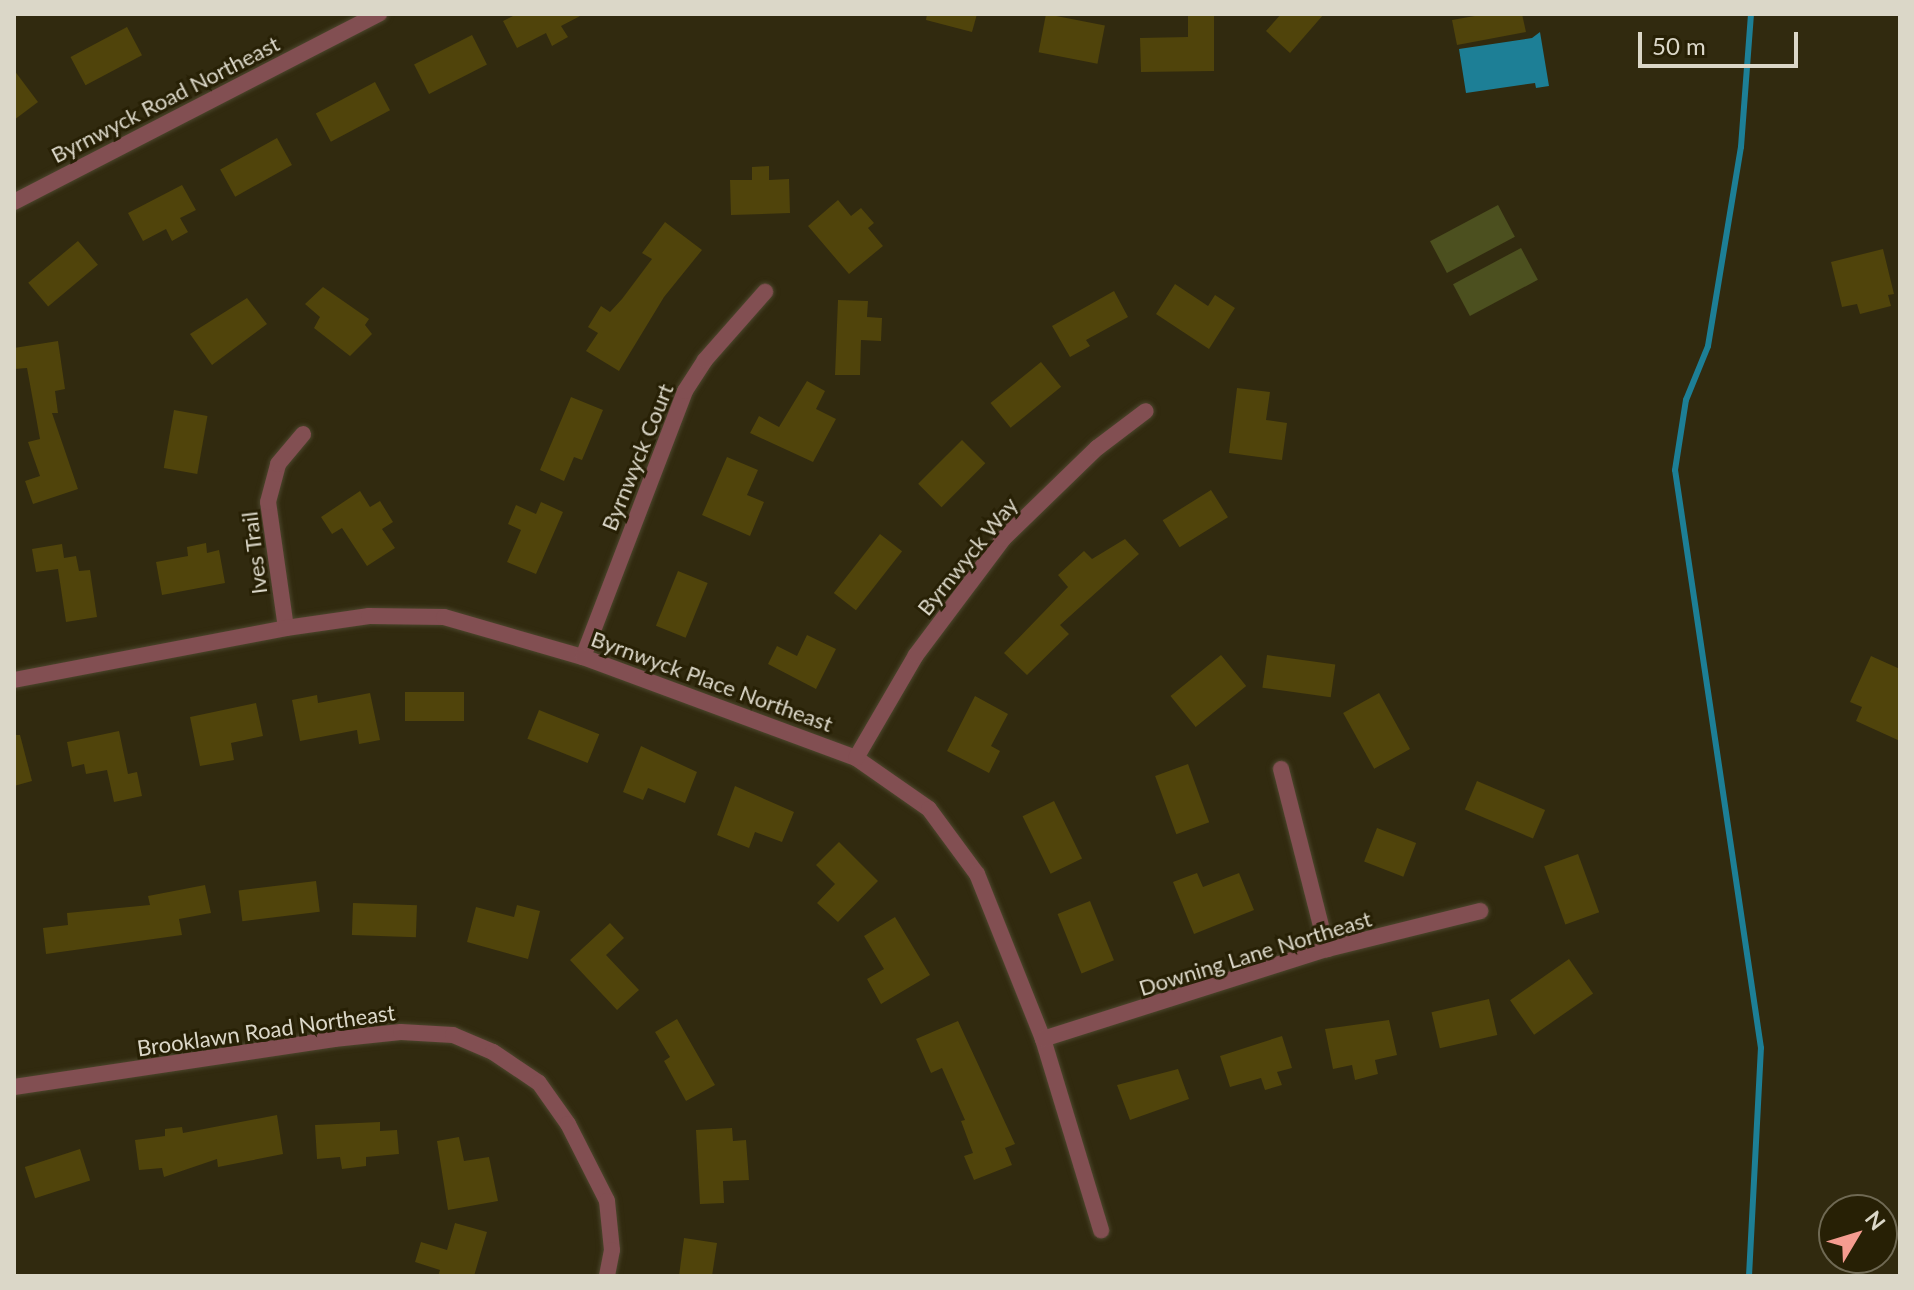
<!DOCTYPE html>
<style>
body{margin:0}
#map{position:relative;width:1914px;height:1290px;overflow:hidden;background:#312a0f;font-family:Lato,sans-serif}
div>[style]{position:absolute}
[style*='--x']{left:calc(var(--x)*1px);top:calc(var(--y)*1px);width:calc(var(--w)*1px);rotate:calc(var(--a)*1deg)}
.green>*{inset:0;background:#4c501f;transform-origin:0 0}
.water>*{inset:0;background:#1d7f96}
.stream>*{height:6px;margin:-3px;padding:0 3px;transform-origin:3px;border-radius:3px;background:#1d7f96}
.building>*{inset:0;background:#50440b;transform-origin:0 0}
.roads{filter:drop-shadow(0 0 2px #4c462d) drop-shadow(0 0 2px #4c462d)}
.minor>*{height:16px;margin:-8px;padding:0 8px;transform-origin:8px;border-radius:8px;background:#824f52}
span{translate:-50% -50%;white-space:nowrap;text-align:center;line-height:1.15;-webkit-text-stroke:6px #272005;paint-order:stroke}
.street-label{font-size:22px;color:#dbd7c8}
.frame{position:absolute;inset:0;border:16px solid #dbd7c8;pointer-events:none}
.north{position:absolute;left:1818px;top:1194px;width:80px;height:80px;box-sizing:border-box;background:#272005;border:2px solid #6f6953;border-radius:50%;rotate:52deg;font-size:22px;font-weight:700;line-height:32px;text-align:center;color:#dbd7c8}
.north::after{content:'';display:block;margin:auto;width:28px;height:36px;background:#f59c90;clip-path:polygon(50% 0,100% 100%,50% 72%,0 100%)}
.scale{position:absolute;left:1638px;top:32px;width:160px;height:36px;box-sizing:border-box;border:4px solid #dbd7c8;border-top:0;padding-left:10px;font-size:24px;line-height:28px;white-space:nowrap;color:#dbd7c8;-webkit-text-stroke:6px #272005;paint-order:stroke}
</style>
<div id="map">
<div class="green">
<div style="left:1498px;top:205px;width:36px;height:77px;rotate:62deg"></div>
<div style="left:1521px;top:248px;width:36px;height:77px;rotate:62deg"></div>
</div>
<div class="water">
<div style="clip-path:polygon(1540px 32px,1549px 86px,1536px 88px,1535px 83px,1466px 93px,1459px 49px,1532px 38px)"></div>
</div>
<div class="stream">
<div style="--x:1749;--y:1276;--w:228;--a:-87"></div>
<div style="--x:1761;--y:1048;--w:584;--a:-98.46"></div>
<div style="--x:1675;--y:470;--w:71;--a:-81.1"></div>
<div style="--x:1686;--y:400;--w:58;--a:-67.8"></div>
<div style="--x:1708;--y:346;--w:202;--a:-80.6"></div>
<div style="--x:1741;--y:147;--w:133;--a:-85.7"></div>
</div>
<div class="building">
<div style="clip-path:polygon(517px 14px,584px 14px,561px 26px,568px 37px,552px 46px,546px 33px,517px 48px,503px 21px)"></div>
<div style="clip-path:polygon(927px 14px,977px 14px,972px 32px,926px 20px)"></div>
<div style="left:1046px;top:14px;width:60px;height:39px;rotate:11deg"></div>
<div style="clip-path:polygon(1214px 14px,1214px 71px,1141px 72px,1140px 38px,1188px 37px,1188px 15px)"></div>
<div style="clip-path:polygon(1281px 14px,1324px 14px,1290px 53px,1266px 31px)"></div>
<div style="clip-path:polygon(1486px 14px,1522px 14px,1526px 32px,1457px 45px,1452px 20px)"></div>
<div style="left:127px;top:27px;width:32px;height:64px;rotate:62deg"></div>
<div style="left:472px;top:35px;width:33px;height:65px;rotate:63deg"></div>
<div style="clip-path:polygon(14px 70px,38px 102px,14px 120px)"></div>
<div style="left:375px;top:82px;width:32px;height:67px;rotate:62deg"></div>
<div style="left:277px;top:138px;width:31px;height:65px;rotate:61deg"></div>
<div style="clip-path:polygon(769px 166px,769px 180px,789px 179px,790px 213px,731px 215px,730px 180px,752px 180px,752px 167px)"></div>
<div style="clip-path:polygon(182px 185px,196px 210px,180px 218px,188px 232px,172px 241px,166px 229px,143px 241px,128px 213px)"></div>
<div style="clip-path:polygon(838px 200px,851px 216px,861px 208px,874px 223px,868px 228px,883px 246px,849px 274px,808px 226px)"></div>
<div style="clip-path:polygon(665px 222px,702px 250px,664px 297px,619px 371px,586px 351px,598px 333px,588px 327px,601px 306px,610px 312px,622px 299px,652px 259px,642px 253px)"></div>
<div style="left:78px;top:241px;width:31px;height:65px;rotate:50deg"></div>
<div style="clip-path:polygon(1883px 249px,1894px 294px,1888px 295px,1891px 306px,1860px 314px,1857px 304px,1842px 307px,1831px 262px)"></div>
<div style="clip-path:polygon(1175px 284px,1208px 306px,1215px 295px,1235px 308px,1209px 349px,1156px 314px)"></div>
<div style="clip-path:polygon(323px 287px,369px 319px,365px 325px,372px 334px,350px 356px,314px 328px,320px 317px,305px 304px)"></div>
<div style="clip-path:polygon(1114px 291px,1128px 317px,1086px 340px,1090px 346px,1070px 357px,1052px 326px)"></div>
<div style="clip-path:polygon(247px 298px,267px 324px,212px 365px,190px 334px)"></div>
<div style="clip-path:polygon(838px 300px,868px 301px,867px 317px,882px 318px,881px 341px,861px 340px,860px 375px,835px 375px)"></div>
<div style="clip-path:polygon(58px 341px,65px 389px,55px 391px,58px 413px,52px 413px,78px 489px,33px 504px,25px 481px,40px 476px,28px 442px,40px 439px,27px 368px,14px 369px,14px 348px)"></div>
<div style="left:1041px;top:362px;width:32px;height:65px;rotate:51deg"></div>
<div style="clip-path:polygon(807px 381px,825px 391px,816px 409px,836px 419px,813px 462px,750px 433px,759px 416px,779px 427px)"></div>
<div style="clip-path:polygon(1237px 388px,1270px 392px,1266px 420px,1287px 423px,1282px 460px,1229px 453px)"></div>
<div style="clip-path:polygon(571px 397px,603px 410px,582px 460px,574px 457px,564px 481px,540px 470px)"></div>
<div style="left:174px;top:410px;width:34px;height:59px;rotate:10deg"></div>
<div style="left:962px;top:440px;width:33px;height:62px;rotate:45deg"></div>
<div style="clip-path:polygon(727px 457px,758px 470px,747px 495px,764px 502px,750px 536px,702px 515px)"></div>
<div style="left:1211px;top:490px;width:32px;height:57px;rotate:58deg"></div>
<div style="clip-path:polygon(360px 491px,370px 507px,380px 501px,393px 522px,382px 529px,395px 548px,367px 566px,342px 528px,332px 534px,321px 517px)"></div>
<div style="clip-path:polygon(541px 502px,563px 512px,536px 574px,507px 562px,521px 530px,508px 524px,516px 505px,536px 514px)"></div>
<div style="left:880px;top:534px;width:28px;height:75px;rotate:38deg"></div>
<div style="clip-path:polygon(1125px 539px,1139px 554px,1060px 625px,1069px 634px,1027px 675px,1004px 653px,1068px 587px,1058px 575px,1084px 551px,1092px 559px)"></div>
<div style="clip-path:polygon(206px 543px,207px 553px,219px 550px,225px 583px,162px 595px,156px 562px,188px 556px,187px 547px)"></div>
<div style="clip-path:polygon(62px 544px,64px 558px,76px 556px,79px 571px,90px 570px,97px 617px,66px 622px,58px 569px,36px 572px,32px 549px)"></div>
<div style="left:678px;top:571px;width:32px;height:59px;rotate:22deg"></div>
<div style="clip-path:polygon(807px 635px,836px 649px,816px 689px,768px 664px,777px 646px,797px 656px)"></div>
<div style="left:1221px;top:655px;width:40px;height:65px;rotate:51deg"></div>
<div style="left:1267px;top:655px;width:69px;height:33px;rotate:8deg"></div>
<div style="clip-path:polygon(1871px 656px,1900px 669px,1900px 741px,1856px 721px,1862px 707px,1850px 702px)"></div>
<div style="left:405px;top:692px;width:59px;height:29px"></div>
<div style="clip-path:polygon(370px 693px,380px 740px,359px 744px,357px 730px,300px 741px,292px 700px,317px 695px,318px 703px)"></div>
<div style="left:1379px;top:693px;width:64px;height:41px;rotate:61deg"></div>
<div style="clip-path:polygon(975px 696px,1008px 714px,991px 746px,1000px 751px,989px 773px,947px 751px)"></div>
<div style="clip-path:polygon(256px 703px,263px 736px,231px 743px,234px 760px,200px 766px,190px 717px)"></div>
<div style="left:539px;top:710px;width:65px;height:31px;rotate:22deg"></div>
<div style="clip-path:polygon(119px 731px,128px 774px,137px 772px,142px 796px,114px 802px,107px 770px,86px 774px,84px 764px,72px 767px,67px 742px)"></div>
<div style="clip-path:polygon(14px 735px,20px 735px,32px 781px,14px 786px)"></div>
<div style="clip-path:polygon(641px 746px,697px 772px,685px 803px,648px 788px,643px 800px,623px 792px)"></div>
<div style="left:1188px;top:764px;width:62px;height:35px;rotate:70deg"></div>
<div style="left:1477px;top:781px;width:74px;height:31px;rotate:23deg"></div>
<div style="clip-path:polygon(735px 786px,794px 812px,782px 842px,755px 832px,749px 848px,717px 835px)"></div>
<div style="left:1054px;top:801px;width:64px;height:35px;rotate:64deg"></div>
<div style="left:1377px;top:828px;width:42px;height:36px;rotate:21deg"></div>
<div style="clip-path:polygon(839px 842px,878px 881px,838px 922px,817px 903px,835px 884px,816px 865px)"></div>
<div style="left:1578px;top:854px;width:62px;height:36px;rotate:70deg"></div>
<div style="clip-path:polygon(1197px 873px,1203px 887px,1239px 873px,1254px 910px,1194px 934px,1173px 882px)"></div>
<div style="left:316px;top:881px;width:31px;height:78px;rotate:83deg"></div>
<div style="clip-path:polygon(205px 885px,211px 913px,179px 919px,182px 935px,46px 954px,43px 928px,68px 925px,67px 913px,150px 905px,148px 896px)"></div>
<div style="left:1090px;top:901px;width:64px;height:35px;rotate:68deg"></div>
<div style="left:353px;top:903px;width:64px;height:32px;rotate:2deg"></div>
<div style="clip-path:polygon(517px 905px,540px 911px,528px 959px,467px 942px,476px 907px,514px 917px)"></div>
<div style="clip-path:polygon(895px 917px,930px 975px,881px 1004px,867px 979px,884px 969px,864px 936px)"></div>
<div style="clip-path:polygon(610px 923px,624px 938px,606px 955px,639px 990px,617px 1010px,570px 960px)"></div>
<div style="left:1569px;top:959px;width:42px;height:72px;rotate:55deg"></div>
<div style="left:1489px;top:999px;width:37px;height:59px;rotate:77deg"></div>
<div style="clip-path:polygon(677px 1019px,715px 1085px,686px 1101px,664px 1061px,670px 1057px,655px 1032px)"></div>
<div style="clip-path:polygon(1389px 1020px,1397px 1055px,1375px 1060px,1378px 1074px,1355px 1080px,1352px 1065px,1333px 1069px,1325px 1029px)"></div>
<div style="clip-path:polygon(958px 1021px,1015px 1144px,1005px 1148px,1012px 1165px,974px 1180px,964px 1156px,973px 1153px,961px 1121px,965px 1120px,942px 1068px,931px 1073px,916px 1039px)"></div>
<div style="clip-path:polygon(1282px 1036px,1292px 1068px,1277px 1072px,1282px 1085px,1265px 1090px,1261px 1078px,1230px 1087px,1220px 1056px)"></div>
<div style="clip-path:polygon(1178px 1069px,1189px 1099px,1130px 1120px,1117px 1085px)"></div>
<div style="clip-path:polygon(277px 1115px,283px 1154px,218px 1167px,217px 1159px,164px 1177px,162px 1168px,139px 1170px,135px 1140px,165px 1136px,165px 1129px,182px 1127px,183px 1133px)"></div>
<div style="clip-path:polygon(380px 1122px,380px 1131px,397px 1130px,399px 1154px,366px 1157px,366px 1166px,342px 1169px,340px 1157px,317px 1159px,315px 1125px)"></div>
<div style="clip-path:polygon(732px 1128px,733px 1141px,746px 1140px,749px 1180px,723px 1181px,724px 1203px,700px 1204px,696px 1130px)"></div>
<div style="clip-path:polygon(459px 1137px,464px 1161px,489px 1157px,498px 1201px,448px 1210px,437px 1141px)"></div>
<div style="left:80px;top:1149px;width:33px;height:58px;rotate:72deg"></div>
<div style="clip-path:polygon(455px 1223px,487px 1232px,474px 1276px,438px 1276px,440px 1270px,415px 1262px,421px 1242px,447px 1250px)"></div>
<div style="clip-path:polygon(684px 1238px,717px 1243px,712px 1276px,679px 1276px)"></div>
</div>
<div class="roads">
<div class="minor">
<div style="--x:14;--y:202;--w:411;--a:-27.3"></div>
<div style="--x:286;--y:628;--w:127;--a:-98.1"></div>
<div style="--x:268;--y:502;--w:39;--a:-75"></div>
<div style="--x:278;--y:464;--w:39;--a:-50"></div>
<div style="--x:583;--y:657;--w:285;--a:-69"></div>
<div style="--x:685;--y:391;--w:37;--a:-57"></div>
<div style="--x:705;--y:360;--w:91;--a:-48.6"></div>
<div style="--x:14;--y:680;--w:277;--a:-10.8"></div>
<div style="--x:286;--y:628;--w:84;--a:-8.2"></div>
<div style="--x:369;--y:616;--w:75;--a:0.8"></div>
<div style="--x:444;--y:617;--w:145;--a:16.1"></div>
<div style="--x:583;--y:657;--w:291;--a:20.3"></div>
<div style="--x:856;--y:758;--w:89;--a:34.9"></div>
<div style="--x:929;--y:809;--w:81;--a:53.6"></div>
<div style="--x:977;--y:874;--w:178;--a:68.2"></div>
<div style="--x:1043;--y:1039;--w:200;--a:73.1"></div>
<div style="--x:856;--y:758;--w:119;--a:-59.8"></div>
<div style="--x:916;--y:655;--w:145;--a:-53.1"></div>
<div style="--x:1003;--y:539;--w:131;--a:-44.1"></div>
<div style="--x:1097;--y:448;--w:61;--a:-37.1"></div>
<div style="--x:1281;--y:769;--w:186;--a:75.7"></div>
<div style="--x:1043;--y:1039;--w:298;--a:-17.6"></div>
<div style="--x:1327;--y:949;--w:158;--a:-13.9"></div>
<div style="--x:14;--y:1087;--w:324;--a:-8.5"></div>
<div style="--x:334;--y:1039;--w:67;--a:-6"></div>
<div style="--x:401;--y:1032;--w:52;--a:3.3"></div>
<div style="--x:453;--y:1035;--w:43;--a:23"></div>
<div style="--x:493;--y:1052;--w:55;--a:34"></div>
<div style="--x:539;--y:1083;--w:50;--a:54.7"></div>
<div style="--x:568;--y:1124;--w:86;--a:63.1"></div>
<div style="--x:607;--y:1201;--w:49;--a:84.2"></div>
<div style="--x:612;--y:1250;--w:26;--a:101"></div>
</div>
</div>
<div class="street-label">
<span style="left:165px;top:99px;rotate:-27deg">Byrnwyck Road Northeast</span>
<span style="left:637px;top:457px;rotate:-68deg">Byrnwyck Court</span>
<span style="left:254px;top:553px;rotate:-97deg">Ives Trail</span>
<span style="left:967px;top:556px;rotate:-51deg">Byrnwyck Way</span>
<span style="left:712px;top:681px;rotate:20deg">Byrnwyck Place Northeast</span>
<span style="left:1255px;top:953px;rotate:-17deg">Downing Lane Northeast</span>
<span style="left:266px;top:1030px;rotate:-8deg">Brooklawn Road Northeast</span>
</div>
<div class="frame"></div>
<div class="north">N</div>
<div class="scale">50 m</div>
</div>
